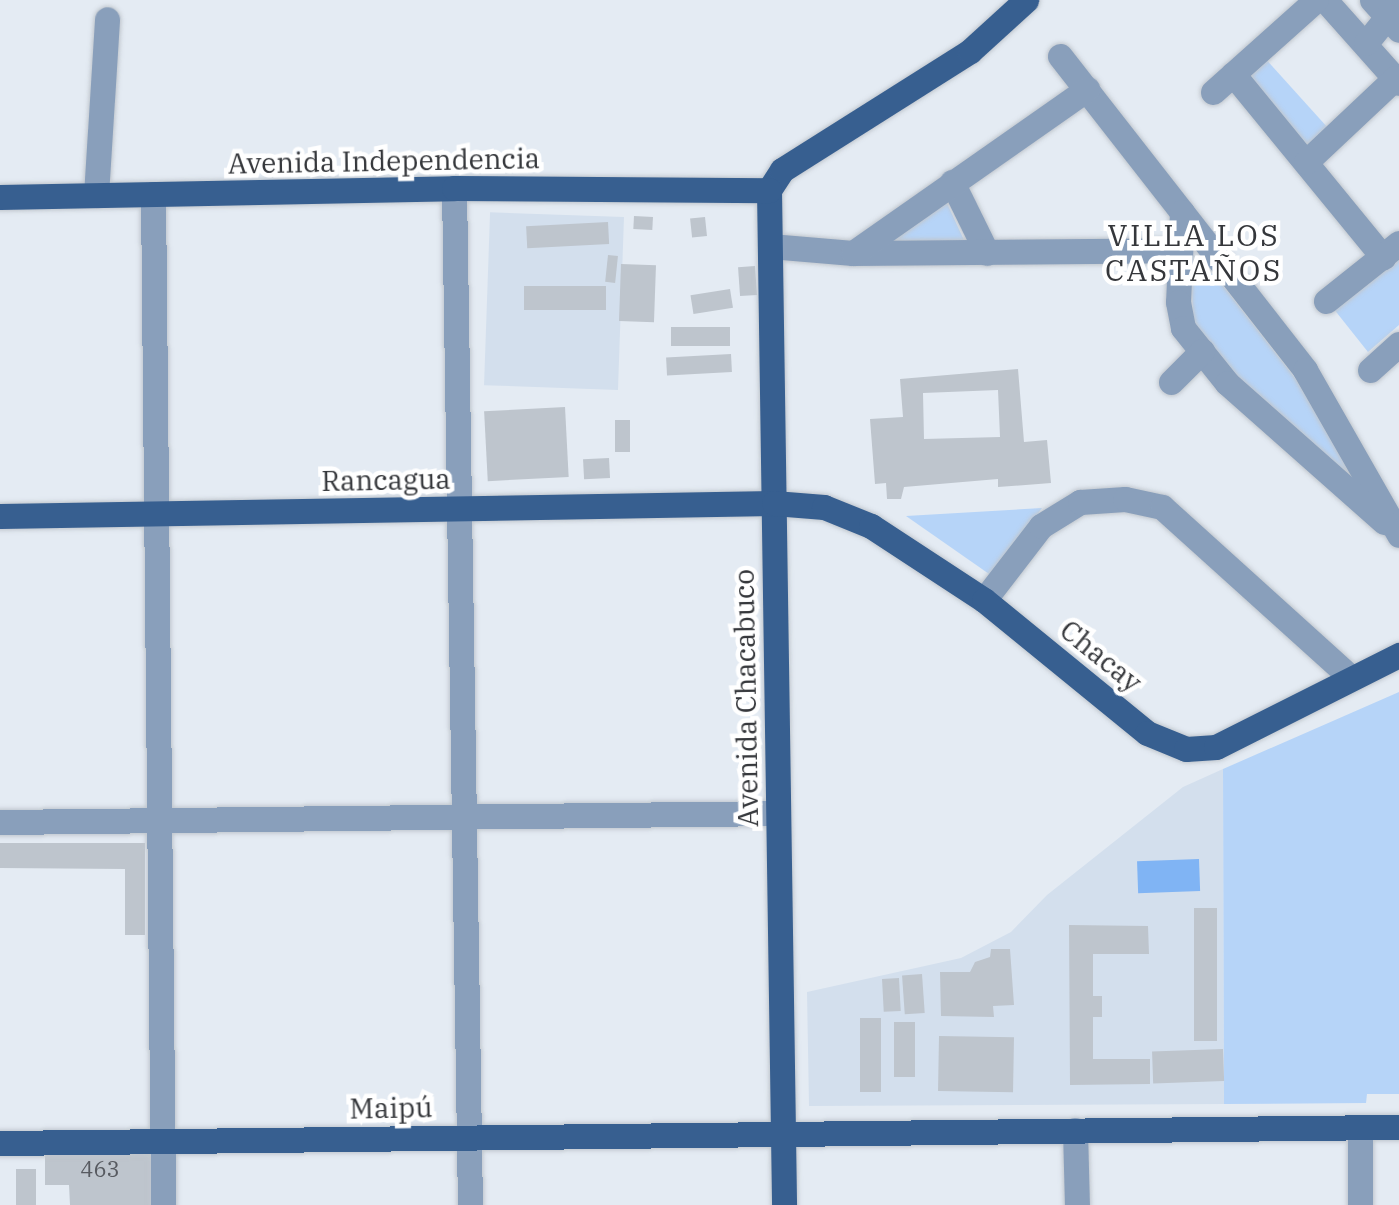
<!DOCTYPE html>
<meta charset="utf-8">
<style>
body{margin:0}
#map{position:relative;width:1399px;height:1205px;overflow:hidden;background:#e4ebf3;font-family:"IBM Plex Serif",serif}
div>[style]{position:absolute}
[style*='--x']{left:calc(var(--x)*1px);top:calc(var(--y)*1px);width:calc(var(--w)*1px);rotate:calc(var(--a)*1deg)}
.built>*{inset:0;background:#d3dfed;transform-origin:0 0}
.green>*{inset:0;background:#b6d4f8;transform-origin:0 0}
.water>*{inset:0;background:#80b4f4;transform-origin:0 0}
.building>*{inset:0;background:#bec5cd;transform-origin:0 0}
.roads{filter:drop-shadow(0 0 2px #c1c7ce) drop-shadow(0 0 2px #c1c7ce)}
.minor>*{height:25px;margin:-12.5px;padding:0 12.5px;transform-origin:12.5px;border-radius:12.5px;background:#899fbb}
.major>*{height:25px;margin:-12.5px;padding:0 12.5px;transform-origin:12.5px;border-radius:12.5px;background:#375f90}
span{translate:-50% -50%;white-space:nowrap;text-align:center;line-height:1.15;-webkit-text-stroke:9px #fff;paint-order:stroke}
.number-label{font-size:22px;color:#575a60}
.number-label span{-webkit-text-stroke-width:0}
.street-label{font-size:28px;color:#35373b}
.neighbourhood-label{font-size:30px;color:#35373b;letter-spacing:2.5px}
</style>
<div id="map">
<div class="built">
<div style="left:624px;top:217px;width:173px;height:134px;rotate:92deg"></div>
<div style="clip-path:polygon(1223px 769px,1224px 1104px,809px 1106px,807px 992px,961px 958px,1011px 932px,1047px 895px,1183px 787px)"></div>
</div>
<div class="green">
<div style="left:1264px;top:57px;width:95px;height:32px;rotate:48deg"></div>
<div style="clip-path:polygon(945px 199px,964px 240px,891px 240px)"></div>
<div style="clip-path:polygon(1399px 255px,1399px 325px,1368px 352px,1333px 308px)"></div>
<div style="clip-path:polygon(1213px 273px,1295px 378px,1357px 481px,1237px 380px,1193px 324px,1192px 284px)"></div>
<div style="clip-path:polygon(1042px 508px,992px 576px,906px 516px)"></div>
<div style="clip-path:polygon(1399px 692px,1399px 1094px,1367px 1094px,1366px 1103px,1224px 1104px,1223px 769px)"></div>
</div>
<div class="water">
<div style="left:1199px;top:859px;width:32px;height:62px;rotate:88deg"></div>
</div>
<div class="building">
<div style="left:634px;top:216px;width:19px;height:13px;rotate:3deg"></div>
<div style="left:705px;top:217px;width:19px;height:15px;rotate:84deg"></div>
<div style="left:608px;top:222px;width:22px;height:82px;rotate:87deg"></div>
<div style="left:608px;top:255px;width:10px;height:27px;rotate:6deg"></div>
<div style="left:621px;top:264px;width:35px;height:57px;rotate:2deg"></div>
<div style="left:755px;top:266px;width:29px;height:17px;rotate:86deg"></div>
<div style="left:524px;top:286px;width:82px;height:24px"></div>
<div style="left:730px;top:289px;width:19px;height:40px;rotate:81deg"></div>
<div style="left:730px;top:327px;width:19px;height:59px;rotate:90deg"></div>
<div style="left:731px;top:354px;width:18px;height:65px;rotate:87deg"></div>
<div style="clip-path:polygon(evenodd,1018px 369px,1024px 442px,1047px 440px,1051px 483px,998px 487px,998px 479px,904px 487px,901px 499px,887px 499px,886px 483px,875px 484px,870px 419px,903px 417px,900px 379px,1018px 369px,998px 390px,1000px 437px,924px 439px,923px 393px,998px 390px)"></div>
<div style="left:565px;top:407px;width:70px;height:81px;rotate:87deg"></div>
<div style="left:615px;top:420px;width:15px;height:32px"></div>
<div style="left:609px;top:458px;width:20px;height:26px;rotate:87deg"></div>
<div style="clip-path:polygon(0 843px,145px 843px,145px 935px,125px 935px,125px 869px,0 868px)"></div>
<div style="left:1194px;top:908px;width:23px;height:133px"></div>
<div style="clip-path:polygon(1069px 925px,1148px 926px,1149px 954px,1093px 954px,1093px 996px,1102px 996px,1102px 1017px,1093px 1017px,1093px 1059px,1150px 1059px,1150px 1084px,1070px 1085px)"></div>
<div style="clip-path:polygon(991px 949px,1010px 949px,1014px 1005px,993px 1006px,994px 1017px,941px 1016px,940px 972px,970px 972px,975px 962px,990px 957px)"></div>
<div style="left:922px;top:974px;width:39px;height:20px;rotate:86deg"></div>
<div style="left:899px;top:978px;width:33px;height:17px;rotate:87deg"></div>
<div style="left:881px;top:1018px;width:74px;height:21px;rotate:90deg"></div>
<div style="left:894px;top:1022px;width:21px;height:55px"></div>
<div style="left:939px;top:1036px;width:75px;height:55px;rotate:1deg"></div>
<div style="left:1223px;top:1049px;width:32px;height:71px;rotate:88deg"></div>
<div style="clip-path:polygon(45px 1153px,154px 1153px,154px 1205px,70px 1205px,69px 1185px,45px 1185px)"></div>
<div style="left:16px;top:1169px;width:20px;height:36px"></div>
</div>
<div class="roads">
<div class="minor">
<div style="--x:1325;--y:0;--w:111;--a:48.3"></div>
<div style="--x:1372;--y:0;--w:40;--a:48"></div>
<div style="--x:1366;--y:43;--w:53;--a:-51.2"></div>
<div style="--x:1060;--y:56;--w:398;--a:52"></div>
<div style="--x:1305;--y:370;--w:190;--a:60.3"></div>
<div style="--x:1233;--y:74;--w:237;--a:50.7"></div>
<div style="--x:1213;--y:92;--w:138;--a:-41.8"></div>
<div style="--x:1306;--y:162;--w:122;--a:-43.3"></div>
<div style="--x:952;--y:182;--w:79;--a:63.8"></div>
<div style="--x:454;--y:188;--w:1017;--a:89.1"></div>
<div style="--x:153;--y:194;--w:1011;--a:89.43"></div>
<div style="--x:96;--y:195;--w:176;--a:-86.4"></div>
<div style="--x:1182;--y:212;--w:90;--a:92.5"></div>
<div style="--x:1178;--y:302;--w:26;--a:79"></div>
<div style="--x:1183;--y:328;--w:70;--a:51.3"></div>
<div style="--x:1227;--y:383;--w:210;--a:41.5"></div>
<div style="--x:770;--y:246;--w:83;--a:4.8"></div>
<div style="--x:853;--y:253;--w:327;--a:-0.5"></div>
<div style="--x:853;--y:253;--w:286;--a:-35"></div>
<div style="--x:1326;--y:301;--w:93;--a:-38.5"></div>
<div style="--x:1370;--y:370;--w:39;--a:-42"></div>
<div style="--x:1171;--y:382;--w:44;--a:-45"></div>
<div style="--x:984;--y:600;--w:93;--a:-52.4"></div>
<div style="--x:1041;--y:526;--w:46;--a:-31.6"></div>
<div style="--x:1080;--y:502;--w:45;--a:-3.8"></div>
<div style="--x:1125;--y:499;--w:38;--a:12"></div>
<div style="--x:1162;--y:507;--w:255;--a:42.1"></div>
<div style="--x:0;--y:822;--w:778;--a:-0.66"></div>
<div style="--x:1360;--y:1127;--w:78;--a:90"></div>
<div style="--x:1075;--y:1130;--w:75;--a:88.5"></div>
</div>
<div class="major">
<div style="--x:769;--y:190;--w:1015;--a:89.15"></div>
<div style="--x:769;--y:190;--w:24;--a:-57"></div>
<div style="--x:782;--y:170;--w:222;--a:-32.3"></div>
<div style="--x:970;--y:51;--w:76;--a:-42.3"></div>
<div style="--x:0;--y:197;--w:454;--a:-1.1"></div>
<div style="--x:454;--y:188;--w:315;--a:0.4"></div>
<div style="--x:0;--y:516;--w:774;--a:-0.96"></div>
<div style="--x:774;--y:503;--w:50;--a:4.6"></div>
<div style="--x:824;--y:507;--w:51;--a:22"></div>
<div style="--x:871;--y:526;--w:135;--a:33.2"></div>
<div style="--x:984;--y:600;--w:210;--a:39.2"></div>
<div style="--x:1147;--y:733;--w:42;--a:22.3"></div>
<div style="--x:1186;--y:749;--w:30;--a:-4"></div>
<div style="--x:1216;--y:747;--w:205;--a:-26.7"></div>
<div style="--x:0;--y:1143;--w:1399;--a:-0.66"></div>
</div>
</div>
<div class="number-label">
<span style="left:100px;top:1169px">463</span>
</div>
<div class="street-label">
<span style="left:384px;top:161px;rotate:-1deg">Avenida Independencia</span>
<span style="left:386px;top:480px;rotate:-1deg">Rancagua</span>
<span style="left:1101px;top:656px;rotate:39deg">Chacay</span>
<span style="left:746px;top:698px;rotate:-91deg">Avenida Chacabuco</span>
<span style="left:391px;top:1108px;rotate:-1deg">Maipú</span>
</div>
<div class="neighbourhood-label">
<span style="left:1194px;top:252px">VILLA LOS<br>CASTAÑOS</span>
</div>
</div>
